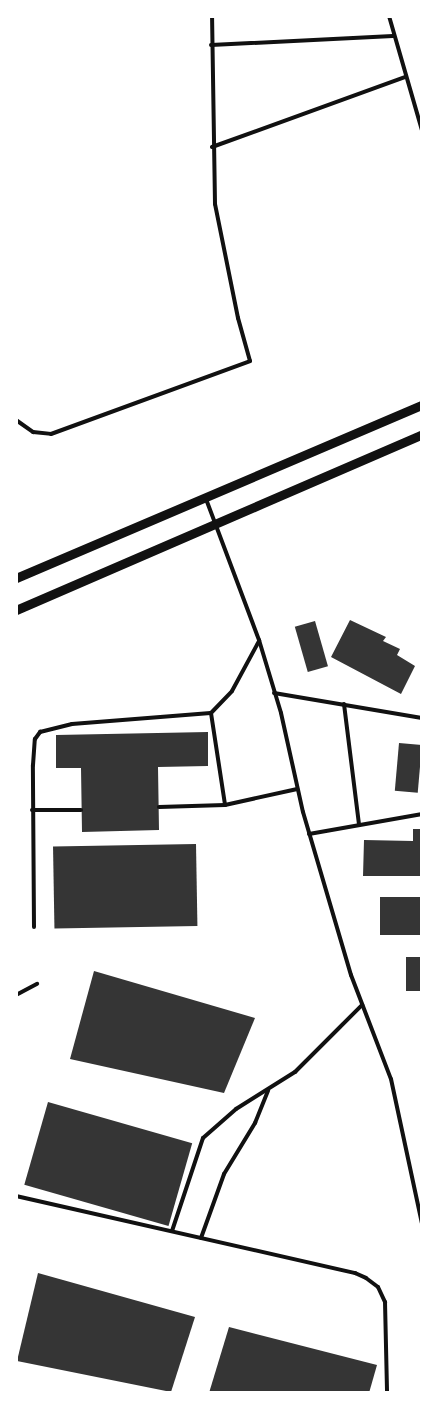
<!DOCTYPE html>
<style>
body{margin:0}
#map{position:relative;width:438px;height:1409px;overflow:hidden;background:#fff;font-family:Helvetica,sans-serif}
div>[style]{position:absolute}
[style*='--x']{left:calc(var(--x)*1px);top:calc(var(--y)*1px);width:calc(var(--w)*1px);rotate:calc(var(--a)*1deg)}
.building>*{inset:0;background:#353535;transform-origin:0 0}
.service>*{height:4px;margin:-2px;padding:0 2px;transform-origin:2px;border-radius:2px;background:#111}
.tertiary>*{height:9px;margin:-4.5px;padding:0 4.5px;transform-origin:4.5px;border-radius:4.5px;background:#111}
span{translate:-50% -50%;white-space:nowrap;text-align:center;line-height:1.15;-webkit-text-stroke:4.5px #fff;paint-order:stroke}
.frame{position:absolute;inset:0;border:18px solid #fff;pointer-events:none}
</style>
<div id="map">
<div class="building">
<div style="clip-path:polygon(350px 620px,386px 637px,383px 641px,400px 649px,397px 655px,415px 666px,401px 694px,331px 657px)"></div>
<div style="left:315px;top:621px;width:47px;height:21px;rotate:74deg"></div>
<div style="clip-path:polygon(208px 732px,208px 766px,158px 767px,159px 830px,82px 832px,81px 768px,56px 768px,56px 735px)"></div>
<div style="left:399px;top:743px;width:23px;height:48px;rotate:5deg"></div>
<div style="clip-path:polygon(413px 829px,422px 829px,422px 876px,363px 876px,364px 840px,413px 841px)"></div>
<div style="left:196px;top:844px;width:82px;height:143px;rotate:89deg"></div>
<div style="left:380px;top:897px;width:42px;height:38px"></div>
<div style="left:406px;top:957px;width:16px;height:34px"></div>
<div style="clip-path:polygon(94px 971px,255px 1018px,224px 1093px,70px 1059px)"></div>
<div style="left:48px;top:1102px;width:150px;height:86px;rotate:16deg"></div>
<div style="clip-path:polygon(38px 1273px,195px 1317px,171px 1392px,17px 1361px)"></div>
<div style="clip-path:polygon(229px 1327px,377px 1365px,369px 1393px,209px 1393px)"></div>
</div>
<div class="service">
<div style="--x:389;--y:16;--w:119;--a:73.9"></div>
<div style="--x:211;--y:45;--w:182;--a:-2.8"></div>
<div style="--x:212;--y:147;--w:205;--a:-19.9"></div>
<div style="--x:16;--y:420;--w:21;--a:35"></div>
<div style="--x:33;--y:432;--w:18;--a:6"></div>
<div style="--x:51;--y:434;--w:212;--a:-20.1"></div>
<div style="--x:250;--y:361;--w:45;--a:-105.6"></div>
<div style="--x:238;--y:318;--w:116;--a:-101.4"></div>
<div style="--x:215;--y:204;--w:188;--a:-90.9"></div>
<div style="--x:206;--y:499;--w:151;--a:69.4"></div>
<div style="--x:259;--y:640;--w:76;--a:73.2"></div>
<div style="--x:281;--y:713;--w:101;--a:77.5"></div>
<div style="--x:303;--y:812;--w:170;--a:73.6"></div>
<div style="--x:351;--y:975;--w:111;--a:69"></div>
<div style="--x:391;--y:1079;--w:147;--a:77.9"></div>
<div style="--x:274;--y:693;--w:150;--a:9.6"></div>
<div style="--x:344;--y:704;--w:122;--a:82.9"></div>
<div style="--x:211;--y:713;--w:93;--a:81.3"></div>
<div style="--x:159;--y:807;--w:66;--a:-1.7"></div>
<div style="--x:225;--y:805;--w:74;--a:-12.5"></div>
<div style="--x:32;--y:810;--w:49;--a:0"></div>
<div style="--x:309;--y:834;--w:115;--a:-10"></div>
<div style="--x:34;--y:927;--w:162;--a:-90.4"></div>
<div style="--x:33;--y:765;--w:26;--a:-86"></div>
<div style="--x:35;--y:739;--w:9;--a:-54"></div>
<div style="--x:40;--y:732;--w:33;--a:-14"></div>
<div style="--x:72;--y:724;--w:139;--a:-4.5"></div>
<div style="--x:211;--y:713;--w:30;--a:-46"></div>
<div style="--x:232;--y:691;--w:57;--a:-61.6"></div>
<div style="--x:16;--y:995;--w:24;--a:-28"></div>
<div style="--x:16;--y:1196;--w:348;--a:12.8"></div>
<div style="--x:355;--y:1273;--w:12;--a:24"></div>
<div style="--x:366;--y:1278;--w:15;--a:37"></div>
<div style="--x:378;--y:1287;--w:17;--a:65"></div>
<div style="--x:385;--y:1302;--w:91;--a:88.7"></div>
<div style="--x:172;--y:1231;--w:98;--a:-71.6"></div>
<div style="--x:203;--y:1138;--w:44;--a:-41.3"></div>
<div style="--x:236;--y:1109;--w:70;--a:-32.1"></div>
<div style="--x:295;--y:1072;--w:95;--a:-45"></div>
<div style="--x:201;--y:1238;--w:68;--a:-70.2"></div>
<div style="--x:224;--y:1174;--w:60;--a:-58.7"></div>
<div style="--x:255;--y:1123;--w:35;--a:-68"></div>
</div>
<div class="tertiary">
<div style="--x:16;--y:578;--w:441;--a:-23.1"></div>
<div style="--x:16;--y:610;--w:443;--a:-23.4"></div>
</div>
<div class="frame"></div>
</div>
